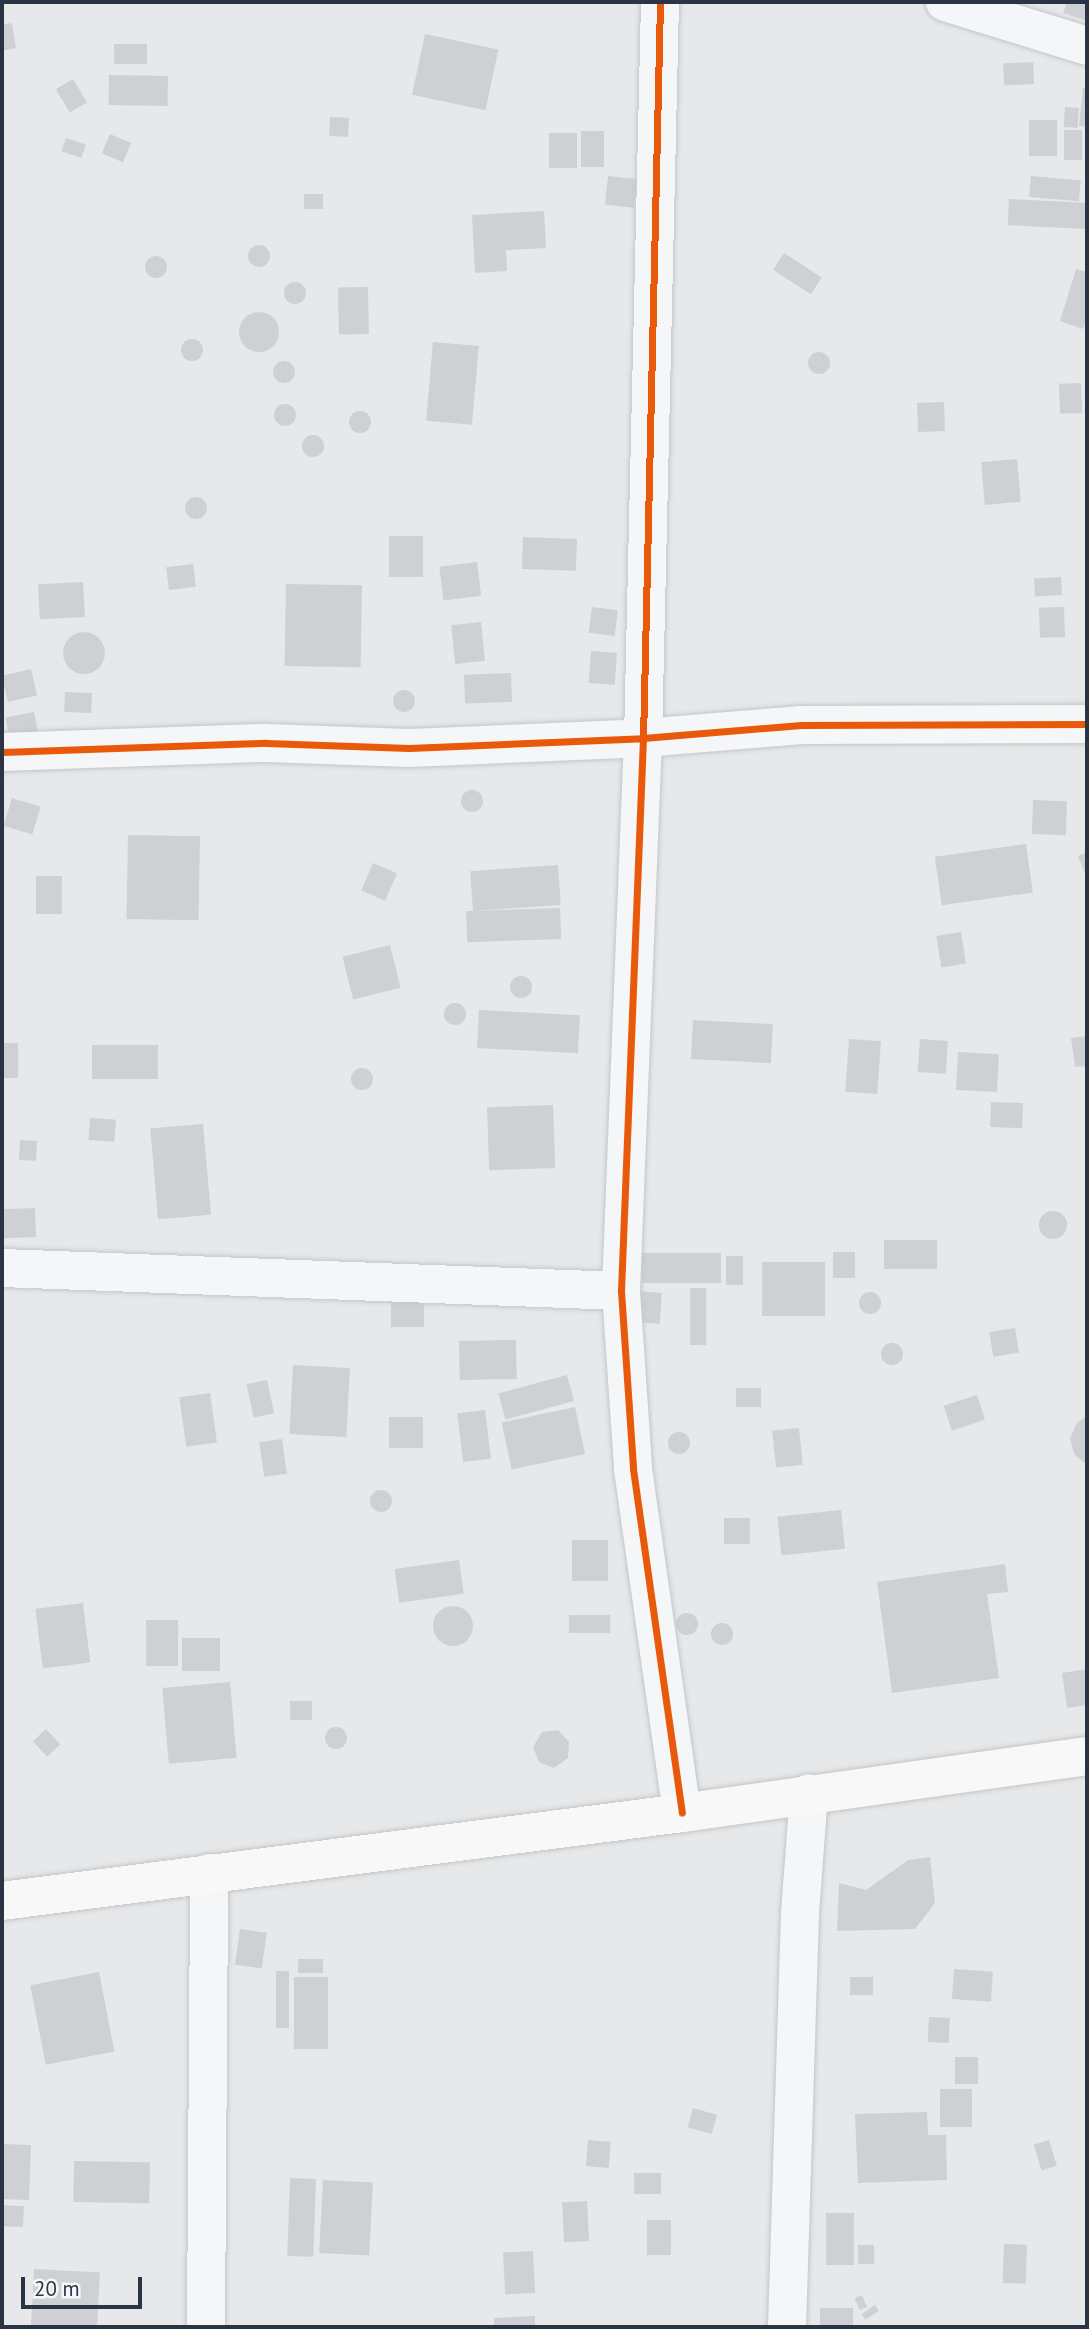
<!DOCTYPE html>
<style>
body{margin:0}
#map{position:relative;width:1089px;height:2329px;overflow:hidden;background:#e6e8ea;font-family:"PT Sans",sans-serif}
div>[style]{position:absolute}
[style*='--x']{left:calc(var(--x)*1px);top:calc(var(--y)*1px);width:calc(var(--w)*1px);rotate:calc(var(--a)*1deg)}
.building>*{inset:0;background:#ced0d3;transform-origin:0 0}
.round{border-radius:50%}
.roads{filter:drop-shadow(0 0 2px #c4c6c8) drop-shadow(0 0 2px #c4c6c8)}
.minor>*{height:38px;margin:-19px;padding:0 19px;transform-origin:19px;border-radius:19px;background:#f5f6f7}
.major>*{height:38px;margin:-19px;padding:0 19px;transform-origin:19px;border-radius:19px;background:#f8f8f8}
.cycleway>*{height:7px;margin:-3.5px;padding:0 3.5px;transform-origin:3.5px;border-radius:3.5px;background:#e8590c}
span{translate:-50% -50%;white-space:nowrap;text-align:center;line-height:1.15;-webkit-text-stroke:5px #f4f6f9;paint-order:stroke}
.frame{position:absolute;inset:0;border:4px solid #2b3445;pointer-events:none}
.scale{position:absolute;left:21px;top:2277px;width:121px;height:32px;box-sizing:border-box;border:4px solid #2b3445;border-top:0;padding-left:9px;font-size:21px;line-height:24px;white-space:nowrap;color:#2b3445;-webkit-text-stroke:5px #f4f6f9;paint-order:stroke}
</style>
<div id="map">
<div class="building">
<div style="clip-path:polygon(1067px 2px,1087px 2px,1085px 20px,1063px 13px)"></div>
<div style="clip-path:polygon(12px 23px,16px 48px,2px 51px,2px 25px)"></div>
<div style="left:425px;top:34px;width:75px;height:62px;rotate:12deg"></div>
<div style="left:114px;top:44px;width:33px;height:20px"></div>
<div style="left:1033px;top:62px;width:22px;height:30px;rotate:87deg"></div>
<div style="left:109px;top:75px;width:59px;height:30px;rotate:1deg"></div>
<div style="left:73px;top:79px;width:27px;height:20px;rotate:59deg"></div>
<div style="clip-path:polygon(1083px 88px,1087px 88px,1087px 127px,1079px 126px)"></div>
<div style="left:1065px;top:107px;width:14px;height:20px;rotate:4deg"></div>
<div style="left:330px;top:117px;width:19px;height:19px;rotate:3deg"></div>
<div style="left:1029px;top:120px;width:28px;height:36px"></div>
<div style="left:1064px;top:130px;width:18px;height:30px"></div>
<div style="left:581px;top:131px;width:23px;height:36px"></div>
<div style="left:549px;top:133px;width:28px;height:35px"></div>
<div style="left:110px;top:134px;width:23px;height:21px;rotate:23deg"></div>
<div style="left:66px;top:138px;width:21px;height:14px;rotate:19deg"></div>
<div style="left:608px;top:176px;width:29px;height:29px;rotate:6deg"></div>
<div style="left:1031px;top:176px;width:50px;height:21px;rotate:5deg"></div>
<div style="left:304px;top:194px;width:19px;height:15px"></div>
<div style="left:1009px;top:199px;width:78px;height:26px;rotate:3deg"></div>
<div style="clip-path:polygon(544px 211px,546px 248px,506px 250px,507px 271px,475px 273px,472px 215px)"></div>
<div class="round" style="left:248px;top:245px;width:22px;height:22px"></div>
<div style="left:784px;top:253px;width:45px;height:20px;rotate:33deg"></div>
<div class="round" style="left:145px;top:256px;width:22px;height:22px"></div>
<div style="clip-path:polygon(1076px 269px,1087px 272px,1087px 316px,1083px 329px,1060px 321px)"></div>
<div class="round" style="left:284px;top:282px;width:22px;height:22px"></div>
<div style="left:368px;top:287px;width:47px;height:30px;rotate:89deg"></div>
<div class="round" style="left:239px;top:312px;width:40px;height:40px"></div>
<div class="round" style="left:181px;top:339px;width:22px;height:22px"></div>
<div style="left:433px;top:342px;width:46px;height:79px;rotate:5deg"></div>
<div class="round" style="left:808px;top:352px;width:22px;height:22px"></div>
<div class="round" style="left:273px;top:361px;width:22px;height:22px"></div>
<div style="left:1081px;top:383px;width:30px;height:22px;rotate:88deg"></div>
<div style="left:944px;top:402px;width:29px;height:27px;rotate:88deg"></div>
<div class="round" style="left:274px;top:404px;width:22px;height:22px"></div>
<div class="round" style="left:349px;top:411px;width:22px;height:22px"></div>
<div class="round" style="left:302px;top:435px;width:22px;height:22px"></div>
<div style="left:1017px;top:459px;width:43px;height:36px;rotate:85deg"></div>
<div class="round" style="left:185px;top:497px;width:22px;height:22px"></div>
<div style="left:389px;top:536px;width:34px;height:41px"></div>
<div style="left:523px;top:537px;width:54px;height:32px;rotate:2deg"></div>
<div style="left:477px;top:562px;width:34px;height:38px;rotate:83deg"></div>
<div style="left:193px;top:564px;width:23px;height:27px;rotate:83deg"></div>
<div style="left:1061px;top:577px;width:18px;height:27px;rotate:87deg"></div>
<div style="left:83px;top:582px;width:35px;height:45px;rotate:87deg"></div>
<div style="left:286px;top:584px;width:76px;height:82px;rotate:1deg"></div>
<div style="left:592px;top:607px;width:26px;height:26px;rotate:7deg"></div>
<div style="left:1064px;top:607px;width:30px;height:25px;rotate:88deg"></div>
<div style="left:481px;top:622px;width:39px;height:30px;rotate:84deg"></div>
<div class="round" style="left:63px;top:632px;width:42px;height:42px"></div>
<div style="left:591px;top:651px;width:26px;height:32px;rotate:4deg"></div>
<div style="left:31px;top:669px;width:27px;height:30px;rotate:77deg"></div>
<div style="left:511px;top:673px;width:29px;height:47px;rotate:88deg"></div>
<div class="round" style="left:393px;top:690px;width:22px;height:22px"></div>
<div style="left:65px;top:692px;width:27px;height:20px;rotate:2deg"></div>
<div style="left:34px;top:712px;width:26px;height:29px;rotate:79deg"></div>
<div class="round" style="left:461px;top:790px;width:22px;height:22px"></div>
<div style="left:12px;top:798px;width:30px;height:29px;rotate:17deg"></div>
<div style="left:1033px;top:800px;width:34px;height:34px;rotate:2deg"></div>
<div style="left:128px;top:835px;width:72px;height:84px;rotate:1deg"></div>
<div style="left:1026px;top:844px;width:49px;height:92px;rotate:82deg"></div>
<div style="clip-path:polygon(1087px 852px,1087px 878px,1078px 856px)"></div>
<div style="left:373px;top:863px;width:26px;height:30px;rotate:23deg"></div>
<div style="left:558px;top:865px;width:40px;height:88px;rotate:86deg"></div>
<div style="left:36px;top:876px;width:26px;height:38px"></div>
<div style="left:560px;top:908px;width:31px;height:94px;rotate:88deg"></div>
<div style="left:961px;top:932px;width:32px;height:25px;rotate:81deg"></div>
<div style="left:390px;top:945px;width:44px;height:49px;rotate:76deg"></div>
<div class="round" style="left:510px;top:976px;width:22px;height:22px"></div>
<div class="round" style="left:444px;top:1003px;width:22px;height:22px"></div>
<div style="left:479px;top:1010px;width:101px;height:38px;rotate:3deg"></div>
<div style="left:693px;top:1020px;width:80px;height:39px;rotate:3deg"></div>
<div style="clip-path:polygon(1087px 1036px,1087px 1066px,1075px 1067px,1071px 1038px)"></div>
<div style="left:849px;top:1039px;width:32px;height:53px;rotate:4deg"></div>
<div style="left:920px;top:1039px;width:28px;height:33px;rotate:4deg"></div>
<div style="left:2px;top:1043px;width:16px;height:35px"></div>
<div style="left:158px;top:1045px;width:34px;height:66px;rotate:90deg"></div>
<div style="left:958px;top:1052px;width:41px;height:38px;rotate:3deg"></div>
<div class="round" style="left:351px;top:1068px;width:22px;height:22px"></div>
<div style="left:991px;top:1102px;width:32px;height:25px;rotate:2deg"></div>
<div style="left:553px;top:1105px;width:63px;height:66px;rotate:88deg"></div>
<div style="left:90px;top:1118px;width:26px;height:22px;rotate:4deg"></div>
<div style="left:203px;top:1124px;width:91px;height:53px;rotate:85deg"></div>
<div style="left:20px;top:1140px;width:17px;height:20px;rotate:3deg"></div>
<div style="left:35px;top:1208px;width:29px;height:33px;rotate:88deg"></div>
<div class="round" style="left:1039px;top:1211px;width:28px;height:28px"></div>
<div style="left:884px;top:1240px;width:53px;height:29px"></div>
<div style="left:833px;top:1252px;width:22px;height:26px"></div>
<div style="left:642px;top:1253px;width:79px;height:30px"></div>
<div style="left:726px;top:1256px;width:17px;height:29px"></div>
<div style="left:762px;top:1262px;width:63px;height:54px"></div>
<div style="left:690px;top:1288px;width:16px;height:57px"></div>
<div style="left:635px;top:1291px;width:27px;height:31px;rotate:4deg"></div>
<div class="round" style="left:859px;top:1292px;width:22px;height:22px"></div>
<div style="left:424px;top:1302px;width:25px;height:33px;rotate:90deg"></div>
<div style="left:1015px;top:1328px;width:25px;height:26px;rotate:81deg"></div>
<div style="left:516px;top:1340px;width:39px;height:57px;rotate:89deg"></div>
<div class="round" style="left:881px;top:1343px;width:22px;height:22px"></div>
<div style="left:293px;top:1365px;width:57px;height:69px;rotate:3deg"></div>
<div style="left:567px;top:1375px;width:27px;height:71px;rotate:75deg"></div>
<div style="left:267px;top:1380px;width:34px;height:21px;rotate:78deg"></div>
<div style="left:761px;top:1388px;width:19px;height:25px;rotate:90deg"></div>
<div style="left:210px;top:1393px;width:50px;height:31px;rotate:82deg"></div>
<div style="left:977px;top:1395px;width:26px;height:35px;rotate:72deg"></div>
<div style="left:575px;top:1407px;width:48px;height:75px;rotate:78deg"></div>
<div style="left:485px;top:1410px;width:49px;height:28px;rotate:83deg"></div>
<div style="clip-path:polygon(1087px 1416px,1087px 1465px,1074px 1454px,1070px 1438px,1077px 1423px)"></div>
<div style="left:389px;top:1417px;width:34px;height:31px"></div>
<div style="left:799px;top:1428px;width:37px;height:27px;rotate:84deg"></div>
<div class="round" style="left:668px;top:1432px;width:22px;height:22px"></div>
<div style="left:282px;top:1439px;width:35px;height:23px;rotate:82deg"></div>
<div class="round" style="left:370px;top:1490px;width:22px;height:22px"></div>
<div style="left:841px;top:1510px;width:39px;height:64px;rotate:84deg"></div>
<div style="left:724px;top:1518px;width:26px;height:26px"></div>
<div style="left:572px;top:1540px;width:36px;height:41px"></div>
<div style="left:459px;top:1560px;width:34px;height:65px;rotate:82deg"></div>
<div style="clip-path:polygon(1005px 1564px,1008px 1592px,987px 1594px,999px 1678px,892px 1693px,877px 1582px)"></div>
<div style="left:83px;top:1603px;width:60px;height:48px;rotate:83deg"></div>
<div class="round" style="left:433px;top:1606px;width:40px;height:40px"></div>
<div class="round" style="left:676px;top:1613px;width:22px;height:22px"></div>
<div style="left:569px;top:1615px;width:41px;height:18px"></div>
<div style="left:146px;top:1620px;width:32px;height:46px"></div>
<div class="round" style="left:711px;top:1623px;width:22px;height:22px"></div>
<div style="left:220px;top:1638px;width:33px;height:38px;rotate:90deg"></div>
<div style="clip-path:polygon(1087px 1669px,1087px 1705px,1067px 1708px,1062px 1673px)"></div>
<div style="left:230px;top:1682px;width:76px;height:68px;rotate:85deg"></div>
<div style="left:290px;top:1701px;width:22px;height:19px"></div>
<div class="round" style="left:325px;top:1727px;width:22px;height:22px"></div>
<div style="left:46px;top:1729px;width:21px;height:18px;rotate:47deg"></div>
<div style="clip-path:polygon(558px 1730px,569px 1742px,568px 1758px,554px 1768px,539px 1762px,533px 1747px,542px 1732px)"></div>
<div style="clip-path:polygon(930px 1857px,935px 1903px,915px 1929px,837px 1931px,839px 1883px,866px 1890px,908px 1860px)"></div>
<div style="left:240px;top:1929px;width:27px;height:36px;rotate:8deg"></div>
<div style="left:298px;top:1959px;width:25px;height:14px"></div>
<div style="left:954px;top:1969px;width:39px;height:30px;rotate:4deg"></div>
<div style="left:276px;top:1971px;width:13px;height:57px"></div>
<div style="left:99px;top:1972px;width:81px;height:70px;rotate:79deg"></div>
<div style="left:294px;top:1977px;width:34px;height:72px"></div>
<div style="left:850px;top:1977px;width:23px;height:18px"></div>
<div style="left:929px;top:2017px;width:21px;height:25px;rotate:3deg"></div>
<div style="left:955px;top:2057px;width:23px;height:27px"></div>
<div style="left:940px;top:2089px;width:32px;height:38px"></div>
<div style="left:693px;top:2108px;width:25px;height:20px;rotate:16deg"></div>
<div style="clip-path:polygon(927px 2112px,928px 2135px,946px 2135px,947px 2180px,858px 2183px,855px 2114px)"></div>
<div style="left:588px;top:2140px;width:23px;height:26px;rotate:5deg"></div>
<div style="left:1049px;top:2140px;width:27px;height:16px;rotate:73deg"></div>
<div style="left:2px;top:2144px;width:29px;height:55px;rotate:2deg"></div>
<div style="left:74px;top:2161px;width:76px;height:41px;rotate:1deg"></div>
<div style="left:634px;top:2173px;width:27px;height:21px"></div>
<div style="left:290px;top:2178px;width:26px;height:78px;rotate:2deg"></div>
<div style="left:323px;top:2180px;width:50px;height:73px;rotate:3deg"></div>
<div style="left:587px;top:2201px;width:40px;height:25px;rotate:87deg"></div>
<div style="left:2px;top:2205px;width:22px;height:21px;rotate:3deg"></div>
<div style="left:826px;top:2213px;width:28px;height:52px"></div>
<div style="left:647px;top:2220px;width:24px;height:35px"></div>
<div style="left:1004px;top:2244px;width:23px;height:39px;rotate:2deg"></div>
<div style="left:858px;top:2245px;width:16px;height:19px"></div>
<div style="left:533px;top:2251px;width:42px;height:30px;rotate:87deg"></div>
<div style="left:34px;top:2269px;width:66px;height:58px;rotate:3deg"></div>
<div style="left:862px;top:2295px;width:13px;height:8px;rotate:67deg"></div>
<div style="left:875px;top:2305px;width:7px;height:16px;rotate:56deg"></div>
<div style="left:853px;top:2308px;width:19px;height:33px;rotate:90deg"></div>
<div style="clip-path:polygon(535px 2316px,535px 2327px,494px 2327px,494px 2318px)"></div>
</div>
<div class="roads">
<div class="minor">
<div style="--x:660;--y:2;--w:736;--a:91.32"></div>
<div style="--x:643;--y:738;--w:553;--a:92.28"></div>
<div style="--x:621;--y:1291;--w:178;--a:86.1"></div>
<div style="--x:633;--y:1469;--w:347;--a:81.9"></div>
<div style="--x:945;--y:2;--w:149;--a:17.2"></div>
<div style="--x:2;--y:752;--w:264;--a:-2"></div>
<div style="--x:266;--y:743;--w:143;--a:2"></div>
<div style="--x:409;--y:748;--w:234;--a:-2.4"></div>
<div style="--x:643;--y:738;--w:159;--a:-4.7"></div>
<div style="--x:801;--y:725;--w:286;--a:-0.2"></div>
<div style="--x:2;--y:1268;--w:619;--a:2.13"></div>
<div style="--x:206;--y:2327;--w:454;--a:-89.6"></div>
<div style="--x:787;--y:2327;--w:414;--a:-88.2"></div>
<div style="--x:800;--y:1913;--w:120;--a:-85.7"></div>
</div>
<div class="major">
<div style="--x:2;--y:1901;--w:686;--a:-7.37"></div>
<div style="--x:682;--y:1813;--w:409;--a:-8"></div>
</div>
</div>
<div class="cycleway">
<div style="--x:660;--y:2;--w:736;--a:91.32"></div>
<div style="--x:643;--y:738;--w:553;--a:92.28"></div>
<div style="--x:621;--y:1291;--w:178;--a:86.1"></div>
<div style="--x:633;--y:1469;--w:347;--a:81.9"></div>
<div style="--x:2;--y:752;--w:264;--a:-2"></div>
<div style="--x:266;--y:743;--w:143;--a:2"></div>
<div style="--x:409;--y:748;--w:234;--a:-2.4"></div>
<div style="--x:643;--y:738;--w:159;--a:-4.7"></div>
<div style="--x:801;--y:725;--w:286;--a:-0.2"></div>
</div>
<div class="frame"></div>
<div class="scale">20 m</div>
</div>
